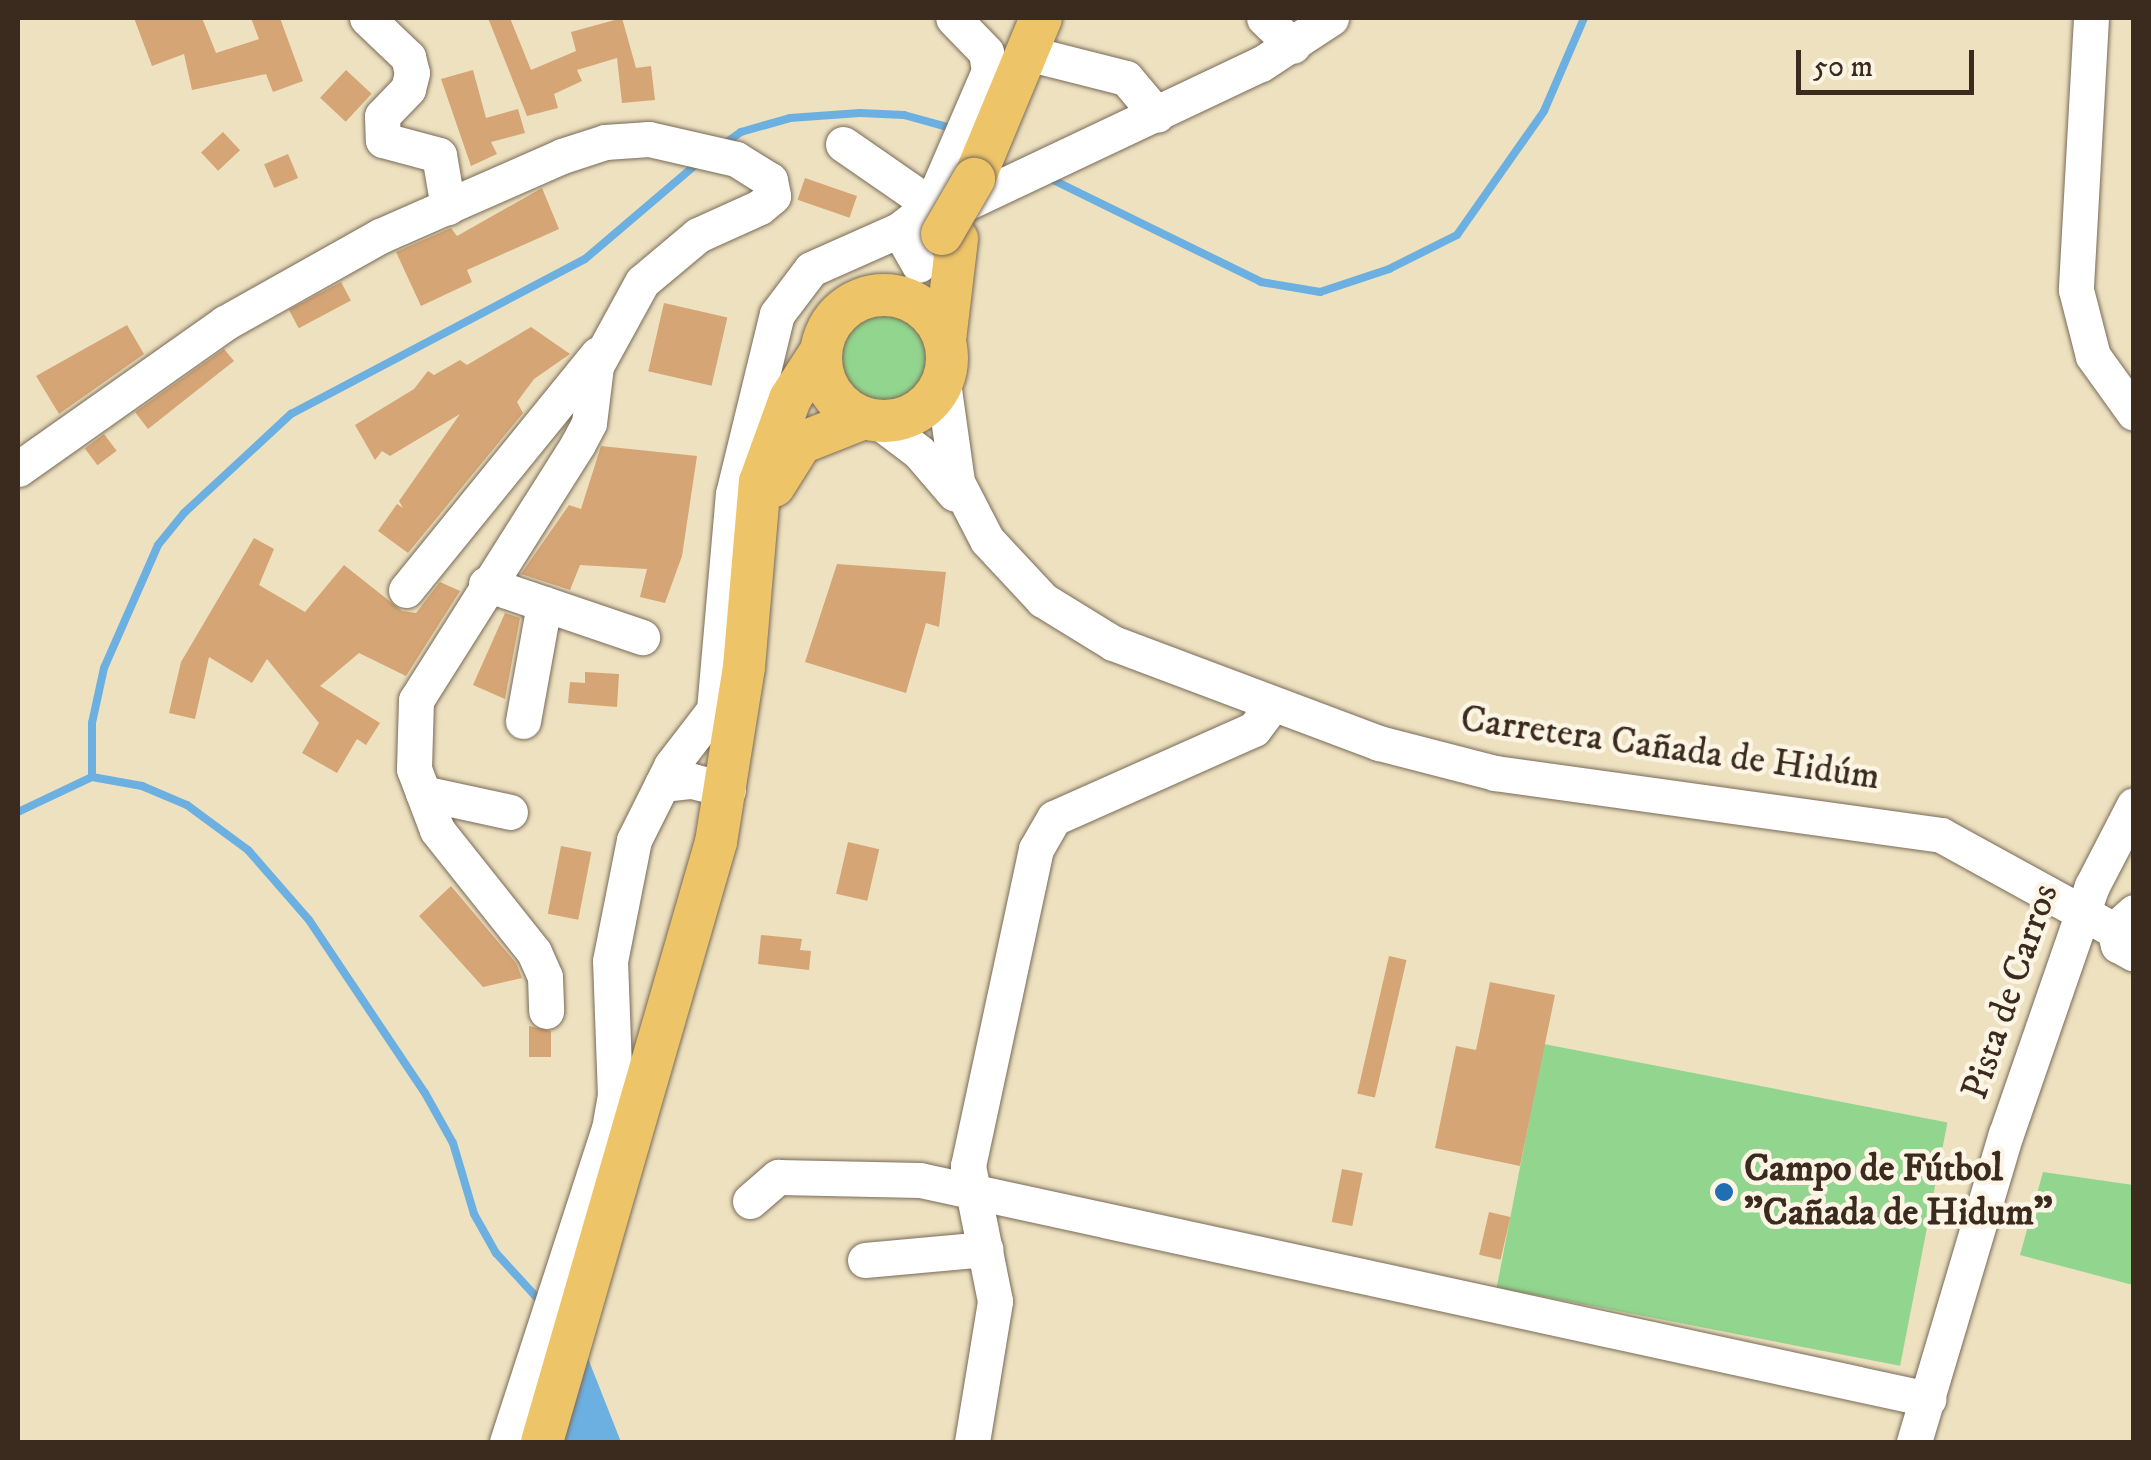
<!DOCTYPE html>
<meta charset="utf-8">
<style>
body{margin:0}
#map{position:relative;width:2151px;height:1460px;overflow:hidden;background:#ede1c0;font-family:"IM FELL DW Pica",serif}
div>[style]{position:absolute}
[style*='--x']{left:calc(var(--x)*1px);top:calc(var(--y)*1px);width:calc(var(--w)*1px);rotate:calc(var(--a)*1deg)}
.green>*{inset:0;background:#92d58e;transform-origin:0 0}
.round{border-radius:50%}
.water>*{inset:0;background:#6cb0e1}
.stream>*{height:8px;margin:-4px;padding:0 4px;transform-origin:4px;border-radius:4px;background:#6cb0e1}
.building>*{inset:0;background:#d5a575;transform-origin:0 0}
.roads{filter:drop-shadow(0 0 2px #796a57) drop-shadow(0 0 2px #796a57)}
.minor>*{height:35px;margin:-17.5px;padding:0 17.5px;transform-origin:17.5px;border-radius:17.5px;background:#fff}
.major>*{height:42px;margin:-21px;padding:0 21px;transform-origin:21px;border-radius:21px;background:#eec469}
.major>.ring{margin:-21px;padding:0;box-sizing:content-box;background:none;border:42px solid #eec469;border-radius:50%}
.bridges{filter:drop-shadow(0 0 2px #796a57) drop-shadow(0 0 2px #796a57)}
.major-bridge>*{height:42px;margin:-21px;padding:0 21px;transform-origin:21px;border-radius:21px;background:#eec469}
.dots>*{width:28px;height:28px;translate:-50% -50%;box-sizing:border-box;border:5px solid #fcf5e5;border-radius:50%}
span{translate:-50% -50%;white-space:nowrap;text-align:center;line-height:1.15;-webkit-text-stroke:9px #fcf5e5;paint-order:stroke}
.street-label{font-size:38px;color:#3b2a1e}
.poi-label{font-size:38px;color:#3b2a1e;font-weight:700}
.left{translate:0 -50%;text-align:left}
.frame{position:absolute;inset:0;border:20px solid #3b2a1e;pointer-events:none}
.scale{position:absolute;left:1796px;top:50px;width:178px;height:45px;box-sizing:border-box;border:5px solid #3b2a1e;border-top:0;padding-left:12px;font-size:30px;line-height:35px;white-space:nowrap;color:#3b2a1e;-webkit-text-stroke:8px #fcf5e5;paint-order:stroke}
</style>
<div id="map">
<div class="green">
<div class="round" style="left:837px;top:310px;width:92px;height:92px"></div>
<div style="left:1544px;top:1044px;width:411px;height:248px;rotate:11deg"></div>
<div style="clip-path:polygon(2043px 1172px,2133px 1185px,2133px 1285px,2020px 1255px)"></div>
</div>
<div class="water">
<div style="clip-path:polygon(576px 1328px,621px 1442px,556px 1442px)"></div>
</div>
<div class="stream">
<div style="--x:723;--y:145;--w:22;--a:-36"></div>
<div style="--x:741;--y:132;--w:51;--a:-15.9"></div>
<div style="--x:790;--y:118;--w:70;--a:-4.1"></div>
<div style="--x:860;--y:113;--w:44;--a:2.6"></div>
<div style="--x:904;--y:115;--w:53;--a:15.4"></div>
<div style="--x:1047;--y:177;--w:238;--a:26.1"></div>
<div style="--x:1261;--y:282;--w:60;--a:9.6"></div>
<div style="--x:1320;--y:292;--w:73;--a:-18.4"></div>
<div style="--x:1389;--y:269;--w:76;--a:-26.6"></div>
<div style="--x:1457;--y:235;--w:151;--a:-54.9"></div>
<div style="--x:1544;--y:111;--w:101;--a:-66.7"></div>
<div style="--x:92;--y:777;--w:54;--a:-90"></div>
<div style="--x:92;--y:723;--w:56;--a:-77.7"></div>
<div style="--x:104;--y:668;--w:134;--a:-66.3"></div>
<div style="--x:158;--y:545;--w:41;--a:-50.9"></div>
<div style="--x:184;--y:513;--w:146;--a:-42.8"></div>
<div style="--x:291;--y:414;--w:332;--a:-27.8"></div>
<div style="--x:585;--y:259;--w:150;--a:-40.4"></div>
<div style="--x:18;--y:812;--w:82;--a:-25.3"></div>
<div style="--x:92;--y:777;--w:51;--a:10.2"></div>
<div style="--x:142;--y:786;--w:49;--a:22.9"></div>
<div style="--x:187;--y:805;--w:76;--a:36.4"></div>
<div style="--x:248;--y:850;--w:93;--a:48.9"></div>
<div style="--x:309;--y:920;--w:208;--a:56.2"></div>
<div style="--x:425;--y:1093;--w:57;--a:60.8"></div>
<div style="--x:453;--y:1143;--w:74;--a:73.5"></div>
<div style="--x:474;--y:1214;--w:45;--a:60.6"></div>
<div style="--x:496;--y:1253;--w:65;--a:47.5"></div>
</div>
<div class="building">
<div style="clip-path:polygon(134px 18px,202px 18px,216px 53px,259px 39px,251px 18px,280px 18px,303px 81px,273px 92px,266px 74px,192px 90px,184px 54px,152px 66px)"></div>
<div style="clip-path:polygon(488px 18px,510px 18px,531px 70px,576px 51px,571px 32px,622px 18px,636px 68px,651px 66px,655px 100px,622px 103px,617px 58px,577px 70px,582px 81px,554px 94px,558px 108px,527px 116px)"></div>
<div style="left:346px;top:70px;width:35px;height:38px;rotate:43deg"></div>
<div style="clip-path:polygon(473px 70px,486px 118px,518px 109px,525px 133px,491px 142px,497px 154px,471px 166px,441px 79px)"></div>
<div style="left:223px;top:132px;width:25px;height:30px;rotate:47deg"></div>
<div style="left:288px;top:154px;width:26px;height:26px;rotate:67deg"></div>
<div style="left:805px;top:178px;width:55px;height:23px;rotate:19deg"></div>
<div style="clip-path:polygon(542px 188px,559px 229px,467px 270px,472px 282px,421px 306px,396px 252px,451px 228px,457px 236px)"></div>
<div style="left:341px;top:282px;width:21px;height:59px;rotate:62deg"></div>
<div style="left:664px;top:303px;width:65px;height:70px;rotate:13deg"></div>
<div style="clip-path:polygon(127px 325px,144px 354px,59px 414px,36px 376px)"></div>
<div style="clip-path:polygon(531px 327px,570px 354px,534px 379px,517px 402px,523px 413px,408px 553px,378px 531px,397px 504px,403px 508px,399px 501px,460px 414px,390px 456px,382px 451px,375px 460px,355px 425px,414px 389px,428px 371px,434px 375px,460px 360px,467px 365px)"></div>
<div style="clip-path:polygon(224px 349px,234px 361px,148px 429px,135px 412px)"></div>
<div style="left:104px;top:434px;width:21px;height:24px;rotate:53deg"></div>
<div style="clip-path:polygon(601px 446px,697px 456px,682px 556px,665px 603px,640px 597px,647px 569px,580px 565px,570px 590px,521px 574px,569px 505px,581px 509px)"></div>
<div style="clip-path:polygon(254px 538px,274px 549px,259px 585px,305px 612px,344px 565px,402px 611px,416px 613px,440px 582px,460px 591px,406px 676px,359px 653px,320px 686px,380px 723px,366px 745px,357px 739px,337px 773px,302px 753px,319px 723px,267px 659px,252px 683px,209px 657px,195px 719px,169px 713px,181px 662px)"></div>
<div style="clip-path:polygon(837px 564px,946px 572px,939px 627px,926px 623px,906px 693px,805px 662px)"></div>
<div style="clip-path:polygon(505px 613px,520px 618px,505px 699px,473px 685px)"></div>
<div style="clip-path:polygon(585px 672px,619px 674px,617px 707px,568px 703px,570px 682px,585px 683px)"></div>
<div style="left:848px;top:842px;width:32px;height:53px;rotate:13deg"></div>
<div style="left:561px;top:846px;width:31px;height:69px;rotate:11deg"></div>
<div style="clip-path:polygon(451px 886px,516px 963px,522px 978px,483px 987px,419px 916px)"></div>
<div style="clip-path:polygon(761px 935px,802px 939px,800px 950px,811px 951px,809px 970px,758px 964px)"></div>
<div style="left:1389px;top:956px;width:18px;height:141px;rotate:13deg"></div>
<div style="clip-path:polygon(1490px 982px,1555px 995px,1520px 1166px,1435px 1148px,1456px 1046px,1476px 1050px)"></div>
<div style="clip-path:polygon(529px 1026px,551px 1031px,551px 1057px,529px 1057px)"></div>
<div style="left:1342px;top:1169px;width:21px;height:54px;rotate:11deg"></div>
<div style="left:1489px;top:1212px;width:22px;height:44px;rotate:13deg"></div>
</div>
<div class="roads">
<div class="minor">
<div style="--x:367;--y:18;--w:57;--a:43.6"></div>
<div style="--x:408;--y:57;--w:16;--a:76"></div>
<div style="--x:412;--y:73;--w:16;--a:104"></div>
<div style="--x:408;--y:89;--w:37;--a:134"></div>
<div style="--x:382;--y:116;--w:24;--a:88"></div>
<div style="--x:383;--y:140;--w:58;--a:15"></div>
<div style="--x:439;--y:155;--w:53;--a:80.2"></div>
<div style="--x:1264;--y:18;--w:40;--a:44"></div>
<div style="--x:2091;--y:18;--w:272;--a:93.2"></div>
<div style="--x:2076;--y:290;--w:68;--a:75.6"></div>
<div style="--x:2093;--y:356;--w:70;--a:54.3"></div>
<div style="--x:1027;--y:53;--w:102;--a:14.2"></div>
<div style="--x:1126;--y:78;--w:48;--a:50"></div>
<div style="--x:843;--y:144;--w:107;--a:34.7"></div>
<div style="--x:931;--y:205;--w:29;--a:2"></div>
<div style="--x:960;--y:206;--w:333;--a:-25.3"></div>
<div style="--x:1261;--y:64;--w:84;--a:-33.3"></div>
<div style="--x:899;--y:230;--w:40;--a:60.3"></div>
<div style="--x:943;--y:382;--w:101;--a:82"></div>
<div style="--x:957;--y:482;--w:65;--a:62.7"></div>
<div style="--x:987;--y:540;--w:82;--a:47"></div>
<div style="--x:1043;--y:600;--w:82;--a:31.6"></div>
<div style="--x:1113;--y:643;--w:284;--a:20.6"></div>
<div style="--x:1379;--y:743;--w:120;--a:14.5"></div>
<div style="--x:1495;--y:773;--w:450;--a:7.9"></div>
<div style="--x:1941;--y:835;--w:197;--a:28.8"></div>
<div style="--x:878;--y:421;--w:51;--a:37.1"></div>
<div style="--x:919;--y:452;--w:55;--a:49.4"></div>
<div style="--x:18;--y:469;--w:253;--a:-35.2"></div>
<div style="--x:225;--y:323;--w:178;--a:-29.3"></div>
<div style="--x:380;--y:236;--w:199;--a:-23.7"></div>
<div style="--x:562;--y:156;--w:45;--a:-18"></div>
<div style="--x:605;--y:142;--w:44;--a:-3.9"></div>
<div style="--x:649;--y:139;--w:89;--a:12.9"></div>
<div style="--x:736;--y:159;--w:40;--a:32"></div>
<div style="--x:770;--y:180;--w:16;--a:79"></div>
<div style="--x:773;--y:196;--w:17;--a:140"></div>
<div style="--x:760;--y:207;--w:68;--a:155.7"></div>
<div style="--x:698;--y:235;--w:73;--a:140"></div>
<div style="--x:642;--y:282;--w:96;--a:118.7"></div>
<div style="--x:596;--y:366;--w:57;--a:97"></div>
<div style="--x:589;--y:423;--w:24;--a:118"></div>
<div style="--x:578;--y:444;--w:303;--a:122.3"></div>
<div style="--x:416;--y:700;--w:69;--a:91.7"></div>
<div style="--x:414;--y:769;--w:65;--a:69.3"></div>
<div style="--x:437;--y:830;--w:156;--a:51.5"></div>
<div style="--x:534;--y:952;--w:27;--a:66"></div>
<div style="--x:545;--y:977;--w:34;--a:88"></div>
<div style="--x:486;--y:584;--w:165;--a:18.8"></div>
<div style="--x:406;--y:590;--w:304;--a:-50.9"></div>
<div style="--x:523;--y:721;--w:119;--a:-79.8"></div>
<div style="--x:662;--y:784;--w:30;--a:-6"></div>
<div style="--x:692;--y:781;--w:37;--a:14"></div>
<div style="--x:423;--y:793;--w:89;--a:12.3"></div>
<div style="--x:2134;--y:912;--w:27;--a:138"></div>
<div style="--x:2114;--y:930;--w:16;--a:75"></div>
<div style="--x:2118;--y:945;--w:18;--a:29"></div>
<div style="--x:750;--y:1201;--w:37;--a:-41"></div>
<div style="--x:778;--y:1177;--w:142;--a:1.2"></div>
<div style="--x:920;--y:1180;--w:1032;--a:12.26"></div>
<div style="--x:865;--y:1260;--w:121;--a:-5.2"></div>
<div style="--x:507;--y:1442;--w:329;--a:-72"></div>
<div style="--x:609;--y:1129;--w:34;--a:-80"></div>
<div style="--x:615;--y:1096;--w:135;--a:-92.1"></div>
<div style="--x:610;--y:961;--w:123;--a:-78.8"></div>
<div style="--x:634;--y:840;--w:83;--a:-63.4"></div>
<div style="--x:671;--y:766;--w:71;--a:-52.5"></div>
<div style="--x:714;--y:710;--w:217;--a:-85"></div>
<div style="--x:733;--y:494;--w:185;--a:-76.3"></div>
<div style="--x:777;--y:314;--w:56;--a:-52.9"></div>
<div style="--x:811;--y:269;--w:96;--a:-23.9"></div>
<div style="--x:899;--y:230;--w:41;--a:-38"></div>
<div style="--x:931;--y:205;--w:146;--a:-66.6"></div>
<div style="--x:989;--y:71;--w:19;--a:-99"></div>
<div style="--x:986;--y:52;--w:47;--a:-134.1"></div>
<div style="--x:972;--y:1442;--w:143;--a:-80.7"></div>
<div style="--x:995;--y:1301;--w:138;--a:-101.3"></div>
<div style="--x:968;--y:1166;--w:324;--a:-77.9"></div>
<div style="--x:1036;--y:849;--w:36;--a:-60"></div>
<div style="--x:1054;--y:818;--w:219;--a:-24"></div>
<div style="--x:1254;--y:729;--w:30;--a:-53"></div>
<div style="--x:1914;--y:1442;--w:321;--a:-73.4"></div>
<div style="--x:2006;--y:1134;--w:262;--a:-70.9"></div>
<div style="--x:2092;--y:886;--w:91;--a:-62.6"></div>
</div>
<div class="major">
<div style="--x:974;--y:179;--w:174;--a:-67.4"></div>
<div class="ring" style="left:821px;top:295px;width:84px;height:84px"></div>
<div style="--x:945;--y:340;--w:102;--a:-83.2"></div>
<div style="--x:774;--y:486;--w:51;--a:-57.9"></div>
<div style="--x:801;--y:443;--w:68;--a:-21.6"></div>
<div style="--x:542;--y:1442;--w:625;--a:-73.83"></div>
<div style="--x:716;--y:842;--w:177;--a:-80.9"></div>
<div style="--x:744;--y:667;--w:186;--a:-85.1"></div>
<div style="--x:760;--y:482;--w:88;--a:-70.1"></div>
<div style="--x:790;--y:399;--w:57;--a:-57.1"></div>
</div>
</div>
<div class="bridges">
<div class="major-bridge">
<div style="--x:942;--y:234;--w:64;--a:-59.8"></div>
</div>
</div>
<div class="dots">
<div style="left:1724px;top:1192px;background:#1f6fb2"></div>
</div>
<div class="street-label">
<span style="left:1670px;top:749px;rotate:8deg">Carretera Cañada de Hidúm</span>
<span style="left:2011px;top:992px;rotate:-71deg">Pista de Carros</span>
</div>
<div class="poi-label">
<span class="left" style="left:1744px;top:1192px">Campo de Fútbol<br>"Cañada de Hidum"</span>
</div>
<div class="frame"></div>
<div class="scale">50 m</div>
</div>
